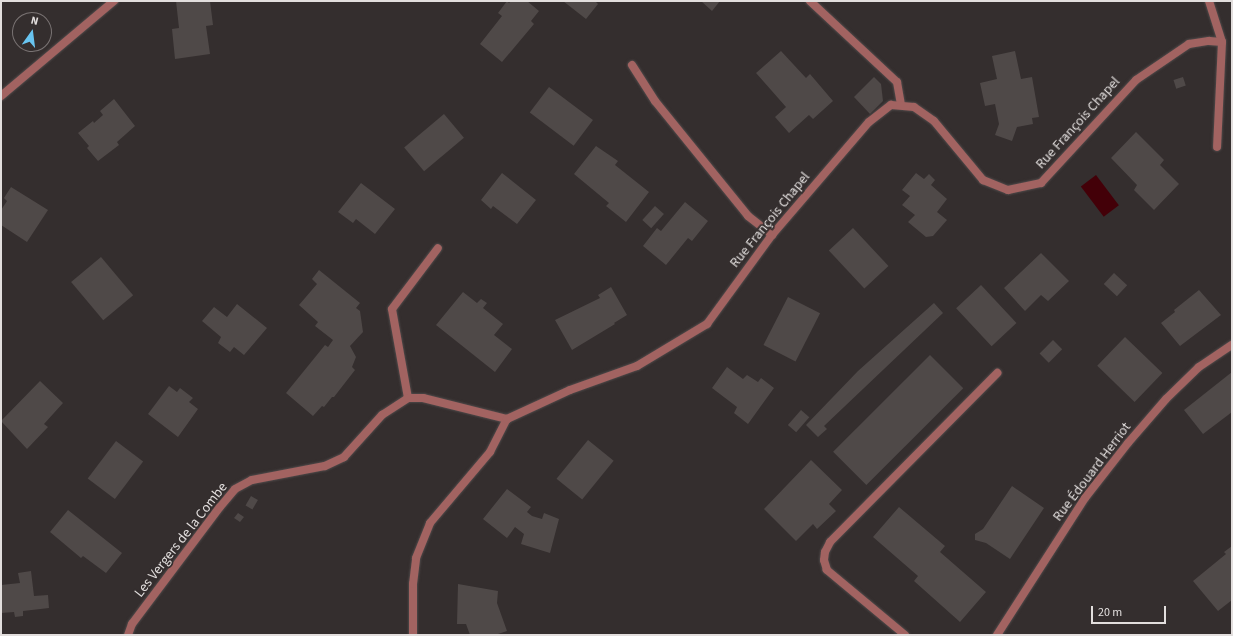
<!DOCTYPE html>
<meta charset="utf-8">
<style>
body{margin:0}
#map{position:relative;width:1233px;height:636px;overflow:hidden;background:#342e2e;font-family:"Source Sans 3",sans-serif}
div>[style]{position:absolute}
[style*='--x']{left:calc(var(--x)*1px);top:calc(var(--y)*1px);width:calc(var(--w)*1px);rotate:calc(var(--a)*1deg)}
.water>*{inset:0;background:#430008;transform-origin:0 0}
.building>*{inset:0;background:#4f4948;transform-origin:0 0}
.roads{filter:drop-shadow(0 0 1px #504a4a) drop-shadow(0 0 1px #504a4a)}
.service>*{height:8px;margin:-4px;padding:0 4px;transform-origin:4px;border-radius:4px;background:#a26361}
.minor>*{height:8px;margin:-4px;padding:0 4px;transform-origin:4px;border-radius:4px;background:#a26361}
.tertiary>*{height:8px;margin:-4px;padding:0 4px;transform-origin:4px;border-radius:4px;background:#a26361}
span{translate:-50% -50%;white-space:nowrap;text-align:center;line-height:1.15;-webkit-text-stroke:3.5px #342e2e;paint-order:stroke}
.street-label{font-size:14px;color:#e2dedd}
.frame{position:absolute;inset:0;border:2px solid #e2dedd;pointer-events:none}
.north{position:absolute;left:12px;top:12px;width:40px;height:40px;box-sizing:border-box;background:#342e2e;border:1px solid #7a7474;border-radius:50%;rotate:14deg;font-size:11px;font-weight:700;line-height:16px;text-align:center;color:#e2dedd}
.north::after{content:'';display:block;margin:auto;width:14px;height:18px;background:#68c4f0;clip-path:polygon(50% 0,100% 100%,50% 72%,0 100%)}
.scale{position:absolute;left:1091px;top:606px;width:75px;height:18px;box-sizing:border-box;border:2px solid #e2dedd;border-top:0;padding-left:5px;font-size:12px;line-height:14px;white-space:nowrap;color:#e2dedd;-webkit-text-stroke:3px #342e2e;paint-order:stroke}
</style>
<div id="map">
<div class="water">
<div style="left:1096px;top:175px;width:38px;height:19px;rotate:53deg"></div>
</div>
<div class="building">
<div style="clip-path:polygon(176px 1px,210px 1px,213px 25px,206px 26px,210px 54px,175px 59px,172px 29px,179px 28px)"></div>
<div style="clip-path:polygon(507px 1px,509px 3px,511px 1px,527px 1px,539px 11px,531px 21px,534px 24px,502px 62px,480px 44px,502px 16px,498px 13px)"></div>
<div style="clip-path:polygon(563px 1px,595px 1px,598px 4px,586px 19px)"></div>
<div style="clip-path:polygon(701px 1px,720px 1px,712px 11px)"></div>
<div style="clip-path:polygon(781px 51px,806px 78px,810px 74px,833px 101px,813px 119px,809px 115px,789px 133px,775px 117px,786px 107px,756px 73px)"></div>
<div style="clip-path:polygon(1015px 51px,1021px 79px,1032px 77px,1039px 117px,1032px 118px,1033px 124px,1017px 127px,1012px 141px,995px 135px,999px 124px,995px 104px,985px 106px,980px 83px,997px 79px,992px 56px)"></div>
<div style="clip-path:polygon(874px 77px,881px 84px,883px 101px,870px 114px,854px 97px)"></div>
<div style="left:1183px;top:77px;width:9px;height:10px;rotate:72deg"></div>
<div style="left:549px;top:87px;width:55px;height:32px;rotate:37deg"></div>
<div style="clip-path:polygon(114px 99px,135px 126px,117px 142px,119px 145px,98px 161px,87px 148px,89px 146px,78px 133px,93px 121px,94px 123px,103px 115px,100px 111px)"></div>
<div style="left:444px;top:114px;width:31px;height:52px;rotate:50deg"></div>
<div style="clip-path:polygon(1136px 132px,1164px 160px,1160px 165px,1179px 184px,1154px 210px,1134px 190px,1137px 185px,1111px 158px)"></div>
<div style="clip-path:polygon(596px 146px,618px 161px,615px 165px,649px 192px,626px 222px,606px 206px,609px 203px,574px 174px)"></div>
<div style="clip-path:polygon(502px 173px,536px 200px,517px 224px,493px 206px,491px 209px,481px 200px)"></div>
<div style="clip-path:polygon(916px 173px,924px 179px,929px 174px,935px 180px,931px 185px,947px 199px,937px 212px,947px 220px,933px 236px,926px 237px,908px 222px,915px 215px,902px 205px,910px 196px,902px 190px)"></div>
<div style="clip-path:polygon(361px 183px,395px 209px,375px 234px,356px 219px,353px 223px,338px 212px)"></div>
<div style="clip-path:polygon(11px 187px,48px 210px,27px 242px,1px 225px,1px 210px,7px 201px,4px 198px)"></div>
<div style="clip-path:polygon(685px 202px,708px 221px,692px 241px,688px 238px,666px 265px,643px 246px,657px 228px,661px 231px)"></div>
<div style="left:655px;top:206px;width:12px;height:19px;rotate:42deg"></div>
<div style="left:853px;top:228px;width:52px;height:33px;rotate:47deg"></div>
<div style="clip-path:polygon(1041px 253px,1069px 281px,1048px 301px,1041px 295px,1025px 311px,1004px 288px)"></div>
<div style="left:101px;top:257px;width:50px;height:39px;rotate:50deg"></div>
<div style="clip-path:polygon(319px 270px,360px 303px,356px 308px,360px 311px,363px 332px,350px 346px,356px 357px,352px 367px,355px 370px,334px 397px,332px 397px,324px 407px,322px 406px,313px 416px,286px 393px,325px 345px,328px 347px,333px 340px,315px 326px,318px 322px,299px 305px,317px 284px,312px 279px)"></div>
<div style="left:1114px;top:273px;width:18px;height:15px;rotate:43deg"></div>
<div style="left:981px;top:285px;width:52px;height:34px;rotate:47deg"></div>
<div style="clip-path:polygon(611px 287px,627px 315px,614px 323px,615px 324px,572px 350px,555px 320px,600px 298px,598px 295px)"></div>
<div style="clip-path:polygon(1199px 290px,1221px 315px,1180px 346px,1161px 323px,1175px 312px,1174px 310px)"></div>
<div style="clip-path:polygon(463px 292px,477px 303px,481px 299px,487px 303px,483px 308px,503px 324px,494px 335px,512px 349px,495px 372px,436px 325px)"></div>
<div style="left:788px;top:297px;width:36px;height:54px;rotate:27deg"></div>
<div style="clip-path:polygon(934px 303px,943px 313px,824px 426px,827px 429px,818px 437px,806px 425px,858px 371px)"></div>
<div style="clip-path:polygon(237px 304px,267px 328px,244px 355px,234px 347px,230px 352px,218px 343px,221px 337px,202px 321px,214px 307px,227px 317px)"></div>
<div style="left:1125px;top:337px;width:52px;height:40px;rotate:44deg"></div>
<div style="left:1053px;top:340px;width:13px;height:19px;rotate:45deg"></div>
<div style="left:930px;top:355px;width:47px;height:137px;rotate:45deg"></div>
<div style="clip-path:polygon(727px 367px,743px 379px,747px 375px,758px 382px,761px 378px,774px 388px,748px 424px,734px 413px,737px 407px,712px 388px)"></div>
<div style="clip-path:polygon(1232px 372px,1232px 412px,1203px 434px,1184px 410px)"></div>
<div style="clip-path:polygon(40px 381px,63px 403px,44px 424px,48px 427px,27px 449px,1px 421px)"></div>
<div style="clip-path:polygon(169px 386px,177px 392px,180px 388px,193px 398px,189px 402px,198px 409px,178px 437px,148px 414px)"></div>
<div style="left:801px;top:410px;width:11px;height:20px;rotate:41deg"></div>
<div style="left:588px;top:440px;width:33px;height:50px;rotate:39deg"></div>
<div style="left:116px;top:441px;width:34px;height:47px;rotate:37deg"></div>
<div style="clip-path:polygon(811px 460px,842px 490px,829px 504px,836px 511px,817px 529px,813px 524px,796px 541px,764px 509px)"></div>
<div style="clip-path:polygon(1012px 486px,1044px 508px,1010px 559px,986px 543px,975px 540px,975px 534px,983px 529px)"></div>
<div style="clip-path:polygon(507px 489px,531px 507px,527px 512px,532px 516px,542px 519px,544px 513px,559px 519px,550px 553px,521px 544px,524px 534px,515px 527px,507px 538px,483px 519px)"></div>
<div style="left:251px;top:496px;width:8px;height:11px;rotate:30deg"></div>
<div style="clip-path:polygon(899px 507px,945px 546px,940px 552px,986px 592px,960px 622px,914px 581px,918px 576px,873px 537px)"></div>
<div style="clip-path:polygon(68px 510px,122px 553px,106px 573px,83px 556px,81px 558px,50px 532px)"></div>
<div style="clip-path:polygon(238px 513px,244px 517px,240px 522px,234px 518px)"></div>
<div style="clip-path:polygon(1232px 546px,1232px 600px,1218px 611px,1193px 581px,1226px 554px,1224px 552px)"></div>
<div style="clip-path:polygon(31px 571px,34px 596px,48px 595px,49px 608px,23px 611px,23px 616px,15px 617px,14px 612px,1px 613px,1px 585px,20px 583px,18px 573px)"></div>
<div style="clip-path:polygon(458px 584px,498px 591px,497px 603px,507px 631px,495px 635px,470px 635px,466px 624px,457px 624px)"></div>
</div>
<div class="roads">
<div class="service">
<div style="--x:905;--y:635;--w:102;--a:-140.2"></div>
<div style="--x:827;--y:570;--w:10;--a:-107"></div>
<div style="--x:824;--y:560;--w:8;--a:-83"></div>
<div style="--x:825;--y:552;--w:11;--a:-63"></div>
<div style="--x:830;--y:542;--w:238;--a:-45.3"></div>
</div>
<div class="minor">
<div style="--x:810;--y:1;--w:119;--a:43"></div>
<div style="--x:897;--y:82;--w:23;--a:80"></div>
<div style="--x:1209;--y:1;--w:43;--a:72.4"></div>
<div style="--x:1222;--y:42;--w:105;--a:92.7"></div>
<div style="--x:632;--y:65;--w:43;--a:57.4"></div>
<div style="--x:655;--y:101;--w:148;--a:51"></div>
<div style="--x:748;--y:216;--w:31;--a:38"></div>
<div style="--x:1;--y:96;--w:148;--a:-40.1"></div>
<div style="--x:408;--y:398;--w:90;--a:-100.2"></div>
<div style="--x:392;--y:309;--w:76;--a:-53"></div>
<div style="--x:128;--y:635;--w:12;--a:-70"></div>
<div style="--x:132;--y:624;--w:146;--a:-53.1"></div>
<div style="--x:220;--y:507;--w:23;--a:-50"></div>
<div style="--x:235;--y:489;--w:19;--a:-28"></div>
<div style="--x:252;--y:480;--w:74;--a:-10.9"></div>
<div style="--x:325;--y:466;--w:21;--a:-25"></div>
<div style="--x:344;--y:457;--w:57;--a:-47.9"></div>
<div style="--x:382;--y:415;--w:31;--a:-33"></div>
<div style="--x:408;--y:398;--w:15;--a:0"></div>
<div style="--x:423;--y:398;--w:87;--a:14"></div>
<div style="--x:413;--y:635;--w:51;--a:-90"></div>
<div style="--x:413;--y:584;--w:26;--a:-83"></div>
<div style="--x:416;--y:558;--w:38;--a:-68"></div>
<div style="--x:430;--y:523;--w:93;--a:-49.8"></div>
<div style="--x:490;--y:452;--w:37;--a:-63"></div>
<div style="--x:507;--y:419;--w:69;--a:-24.7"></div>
<div style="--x:570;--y:390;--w:71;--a:-19.7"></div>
<div style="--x:637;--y:366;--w:82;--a:-31"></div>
<div style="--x:707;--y:324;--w:110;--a:-53.9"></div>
<div style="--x:772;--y:235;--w:149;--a:-49.4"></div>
<div style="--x:869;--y:122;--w:28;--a:-38"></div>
<div style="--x:891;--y:105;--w:23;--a:5"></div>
<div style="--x:914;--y:107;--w:24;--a:35"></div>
<div style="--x:934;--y:121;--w:77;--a:50.3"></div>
<div style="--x:983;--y:180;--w:27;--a:22"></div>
<div style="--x:1008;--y:190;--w:34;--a:-12"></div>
<div style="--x:1041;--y:183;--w:140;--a:-47.3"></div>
<div style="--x:1136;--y:80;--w:64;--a:-34.2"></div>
<div style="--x:1189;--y:44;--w:20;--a:-9"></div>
<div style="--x:1209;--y:41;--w:13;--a:4"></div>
</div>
<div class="tertiary">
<div style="--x:997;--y:635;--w:163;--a:-57.3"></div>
<div style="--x:1085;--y:498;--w:70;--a:-52"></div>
<div style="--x:1128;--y:443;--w:58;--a:-49.2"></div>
<div style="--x:1166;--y:399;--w:46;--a:-44.1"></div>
<div style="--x:1199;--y:367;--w:40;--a:-34"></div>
</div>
</div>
<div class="street-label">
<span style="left:1078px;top:123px;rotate:-48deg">Rue François Chapel</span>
<span style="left:770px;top:220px;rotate:-51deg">Rue François Chapel</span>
<span style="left:1092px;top:472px;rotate:-53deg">Rue Édouard Herriot</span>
<span style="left:181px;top:540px;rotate:-52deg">Les Vergers de la Combe</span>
</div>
<div class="frame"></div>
<div class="north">N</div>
<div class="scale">20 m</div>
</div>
